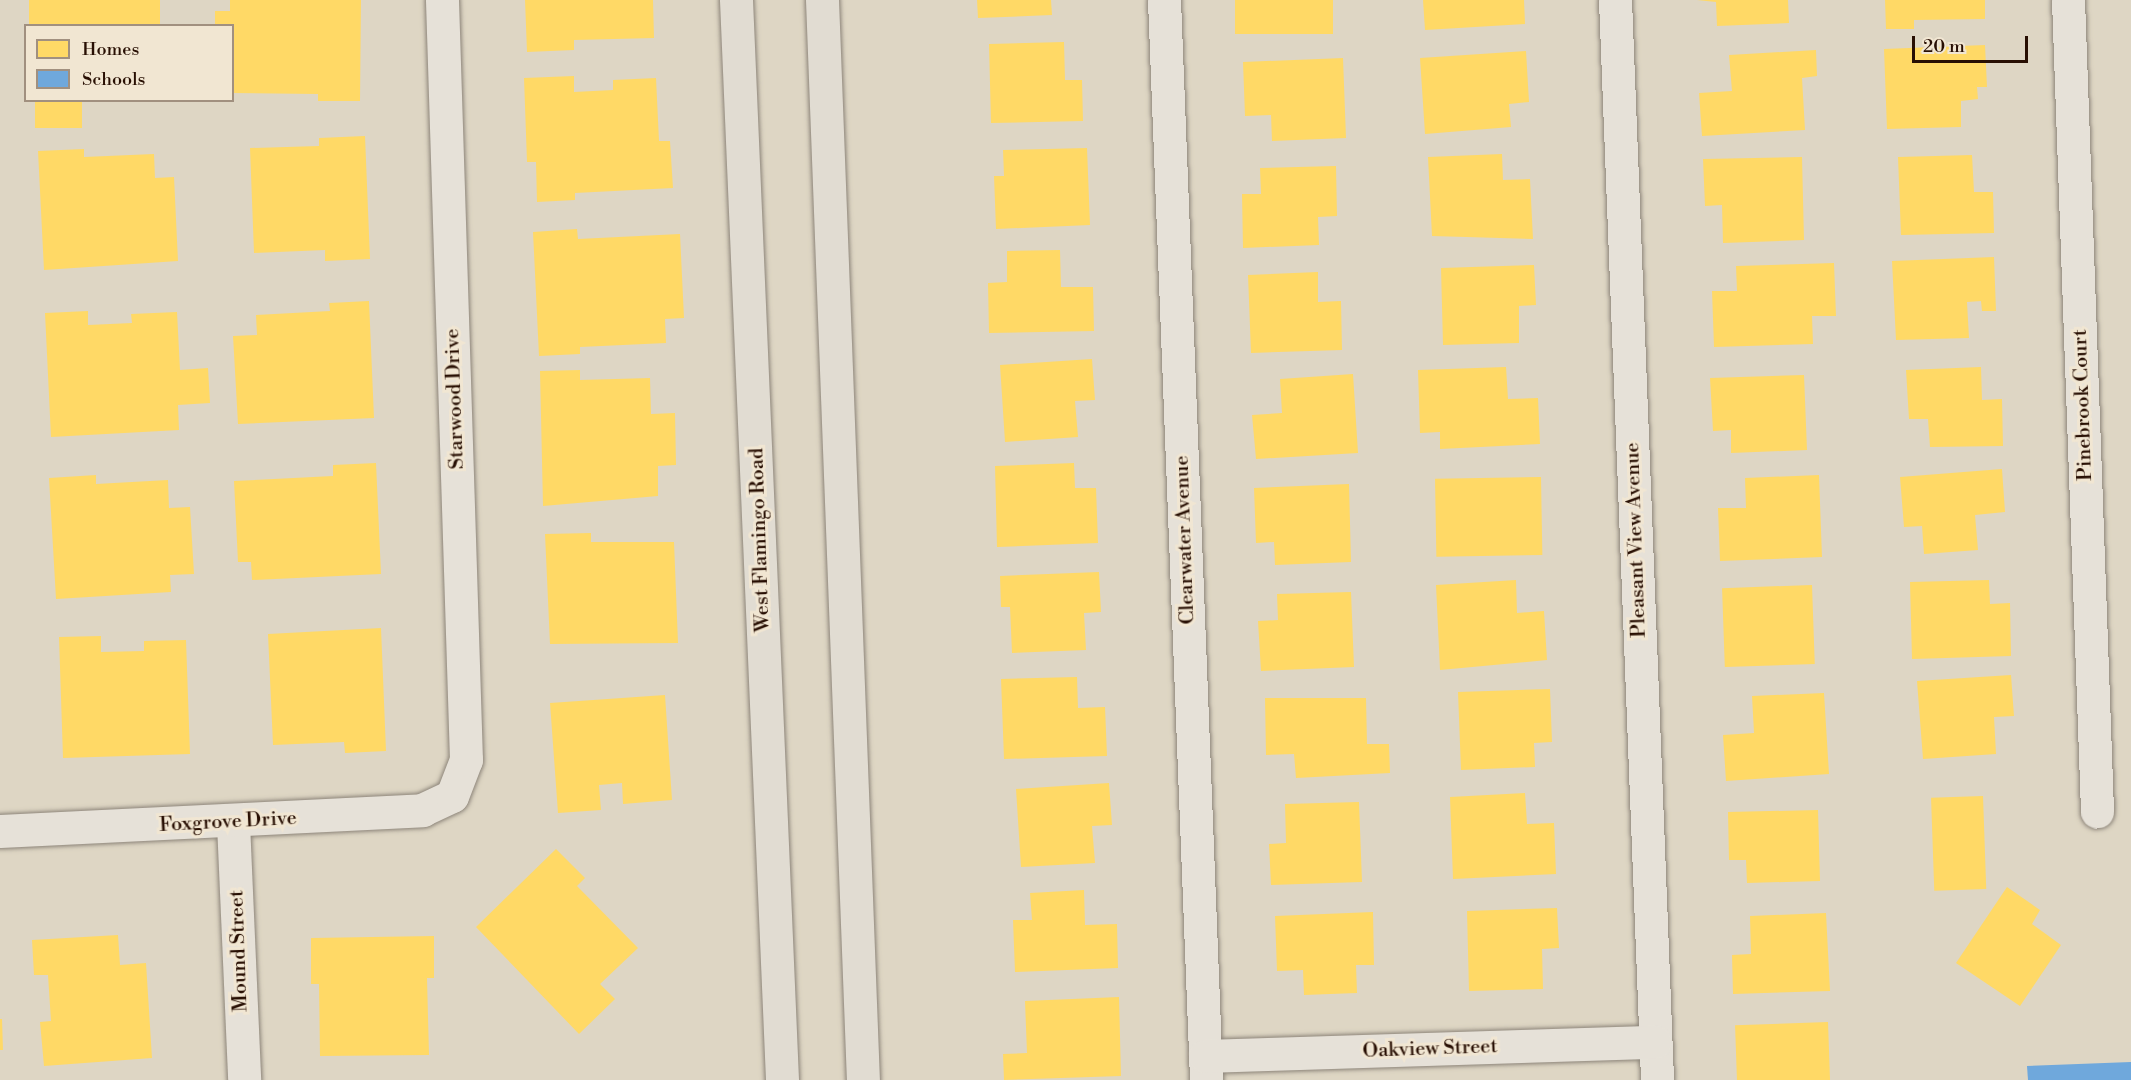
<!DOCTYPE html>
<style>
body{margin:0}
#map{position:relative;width:2131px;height:1080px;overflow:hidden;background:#ded6c4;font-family:"Libre Bodoni",serif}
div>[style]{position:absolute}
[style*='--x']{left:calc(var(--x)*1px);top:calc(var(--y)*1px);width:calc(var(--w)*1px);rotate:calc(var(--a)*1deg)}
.homes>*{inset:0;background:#ffd966;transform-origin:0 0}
.schools>*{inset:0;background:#6fa8dc}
.roads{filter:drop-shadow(0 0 2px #8d857a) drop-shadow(0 0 2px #8d857a)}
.street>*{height:33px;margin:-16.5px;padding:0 16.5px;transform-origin:16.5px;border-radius:16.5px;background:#e6e1d8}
.primary>*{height:33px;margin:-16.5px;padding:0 16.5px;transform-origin:16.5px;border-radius:16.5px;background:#e1dcd2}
span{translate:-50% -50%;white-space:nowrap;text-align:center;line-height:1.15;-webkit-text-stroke:6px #f1e6d2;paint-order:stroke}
.street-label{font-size:20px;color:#280f03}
.legend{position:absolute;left:24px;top:24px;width:210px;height:78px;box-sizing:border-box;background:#f1e6d2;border:2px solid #a1907f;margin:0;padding:8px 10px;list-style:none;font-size:18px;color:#280f03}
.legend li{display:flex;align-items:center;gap:12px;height:30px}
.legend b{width:30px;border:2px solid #a1907f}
.scale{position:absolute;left:1912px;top:36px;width:116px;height:27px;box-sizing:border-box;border:3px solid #280f03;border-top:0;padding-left:8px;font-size:18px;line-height:21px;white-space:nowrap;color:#280f03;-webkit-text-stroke:4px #f1e6d2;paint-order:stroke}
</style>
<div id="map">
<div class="homes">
<div style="left:29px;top:0;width:131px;height:26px"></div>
<div style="clip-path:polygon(230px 0,361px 0,360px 101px,318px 101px,318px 94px,232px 93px,232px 26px,215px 26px,215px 11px,230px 11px)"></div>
<div style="clip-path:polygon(525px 0,653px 0,654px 38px,574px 40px,574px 50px,527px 52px)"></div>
<div style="clip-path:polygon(977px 0,1051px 0,1052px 15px,978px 18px)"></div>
<div style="left:1235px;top:0;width:98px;height:34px"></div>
<div style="clip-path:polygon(1423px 0,1524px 0,1525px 24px,1425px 30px)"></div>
<div style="clip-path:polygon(1697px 0,1788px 0,1789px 23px,1717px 26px,1716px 2px)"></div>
<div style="clip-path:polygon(1885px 0,1985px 0,1985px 19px,1914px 20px,1914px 29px,1886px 29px)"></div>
<div style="clip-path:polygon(1064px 42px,1065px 80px,1082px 80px,1083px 121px,991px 123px,989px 44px)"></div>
<div style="clip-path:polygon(1985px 45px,1987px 87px,1977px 87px,1978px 99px,1961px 101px,1961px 127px,1887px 129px,1884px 49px)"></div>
<div style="clip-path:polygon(1816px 50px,1817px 76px,1802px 78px,1805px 130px,1702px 136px,1699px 93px,1732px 91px,1729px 55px)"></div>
<div style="clip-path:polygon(1526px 51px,1529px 102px,1509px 104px,1511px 127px,1425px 134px,1420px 58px)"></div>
<div style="clip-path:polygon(1343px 58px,1346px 138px,1272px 141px,1271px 115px,1245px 116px,1243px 62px)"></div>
<div style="clip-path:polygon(574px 76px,574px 92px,613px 90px,613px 80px,656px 78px,659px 141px,670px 141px,673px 188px,575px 193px,575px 200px,537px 202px,536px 162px,527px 162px,524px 78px)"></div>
<div style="left:35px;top:100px;width:47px;height:28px"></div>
<div style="clip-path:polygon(365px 136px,370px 259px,325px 261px,325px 250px,254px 253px,250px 148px,319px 146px,319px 138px)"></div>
<div style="clip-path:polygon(1087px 148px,1090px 225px,996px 229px,994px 176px,1004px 176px,1003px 150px)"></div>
<div style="clip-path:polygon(84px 149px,84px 157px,154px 154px,155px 178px,174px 177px,178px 261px,44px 270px,38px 151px)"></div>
<div style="clip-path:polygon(1502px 154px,1503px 180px,1530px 179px,1533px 239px,1432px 236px,1428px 157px)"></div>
<div style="clip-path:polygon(1972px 155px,1974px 192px,1993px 192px,1994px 233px,1901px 235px,1898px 157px)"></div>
<div style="clip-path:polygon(1802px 157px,1804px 240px,1723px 243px,1722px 205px,1705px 206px,1703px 159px)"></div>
<div style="clip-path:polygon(1336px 166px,1337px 216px,1318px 217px,1319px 245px,1243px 248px,1242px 194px,1261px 194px,1260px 168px)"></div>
<div style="clip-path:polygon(577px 229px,578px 239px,680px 234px,684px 318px,665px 319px,666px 343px,580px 347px,580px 354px,539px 356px,533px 232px)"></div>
<div style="clip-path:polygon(1060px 250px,1061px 287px,1093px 287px,1094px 331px,989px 333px,988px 283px,1007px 282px,1007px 251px)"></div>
<div style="clip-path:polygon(1994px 257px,1996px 311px,1982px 311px,1981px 301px,1967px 302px,1969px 338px,1896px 340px,1892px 261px)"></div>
<div style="clip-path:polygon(1834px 263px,1836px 316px,1812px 316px,1813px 344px,1714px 347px,1712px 291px,1737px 291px,1736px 266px)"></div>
<div style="clip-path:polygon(1534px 265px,1536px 305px,1519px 306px,1519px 343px,1443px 345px,1441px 268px)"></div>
<div style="clip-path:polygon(1318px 272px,1318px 302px,1341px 301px,1342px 350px,1251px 353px,1248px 275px)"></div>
<div style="clip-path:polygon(369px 301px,374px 418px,238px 424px,233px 336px,257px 335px,256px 315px,330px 311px,329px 303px)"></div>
<div style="clip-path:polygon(88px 311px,88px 325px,132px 323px,131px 314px,177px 312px,180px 370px,208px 368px,210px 403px,178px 405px,179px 430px,51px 437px,45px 313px)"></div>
<div style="clip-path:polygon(1092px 359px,1095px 400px,1075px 401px,1078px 437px,1005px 442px,1000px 365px)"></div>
<div style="clip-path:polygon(1506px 367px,1508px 399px,1538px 398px,1540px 444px,1440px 449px,1440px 432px,1420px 433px,1418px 370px)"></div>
<div style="clip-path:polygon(1981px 367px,1982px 400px,2002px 399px,2003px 446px,1930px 447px,1928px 419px,1909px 419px,1906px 370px)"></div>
<div style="clip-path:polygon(580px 370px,580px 380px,650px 378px,651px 414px,675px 413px,676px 465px,658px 466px,658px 496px,543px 506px,540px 371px)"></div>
<div style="clip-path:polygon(1353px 374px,1358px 453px,1256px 459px,1252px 415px,1282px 413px,1280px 379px)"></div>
<div style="clip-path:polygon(1804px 375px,1807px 450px,1731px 453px,1731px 430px,1713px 431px,1710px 378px)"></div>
<div style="clip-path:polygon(376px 463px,381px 574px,252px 580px,251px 562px,238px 562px,234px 481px,333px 476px,333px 465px)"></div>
<div style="clip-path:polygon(1074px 463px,1075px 488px,1096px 488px,1098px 543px,997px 547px,995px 466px)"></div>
<div style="clip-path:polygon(2002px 469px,2005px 512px,1975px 515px,1978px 550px,1924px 554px,1922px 526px,1904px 527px,1900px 477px)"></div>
<div style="clip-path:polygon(96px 475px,96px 484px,168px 480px,169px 508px,190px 507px,194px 574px,170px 575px,171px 592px,56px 599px,49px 478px)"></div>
<div style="clip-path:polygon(1819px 475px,1822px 557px,1720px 561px,1718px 508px,1746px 508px,1745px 478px)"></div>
<div style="left:1541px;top:477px;width:78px;height:106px;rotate:89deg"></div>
<div style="clip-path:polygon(1349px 484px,1351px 562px,1275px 565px,1274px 542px,1256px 543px,1254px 488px)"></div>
<div style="clip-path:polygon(591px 533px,591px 542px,674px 542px,678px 643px,550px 644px,545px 534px)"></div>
<div style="clip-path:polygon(1099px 572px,1101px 612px,1084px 613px,1086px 650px,1012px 653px,1010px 607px,1001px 607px,1000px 576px)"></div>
<div style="clip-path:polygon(1516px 580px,1517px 613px,1544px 611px,1547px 660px,1440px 670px,1436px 585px)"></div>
<div style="clip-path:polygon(1989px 580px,1990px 604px,2010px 603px,2011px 656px,1912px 659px,1910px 582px)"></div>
<div style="left:1812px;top:585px;width:79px;height:90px;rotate:88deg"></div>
<div style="clip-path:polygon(1351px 592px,1354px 667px,1261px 671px,1258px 621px,1278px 620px,1277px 594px)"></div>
<div style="clip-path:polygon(381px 628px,386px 751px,345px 753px,344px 742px,273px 745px,268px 634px)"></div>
<div style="clip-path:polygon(101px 636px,101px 652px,144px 651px,144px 641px,186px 640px,190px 754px,63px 758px,59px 637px)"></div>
<div style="clip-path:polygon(2011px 675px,2014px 716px,1994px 717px,1996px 754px,1923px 759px,1917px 681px)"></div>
<div style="clip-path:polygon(1077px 677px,1078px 708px,1105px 707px,1107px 756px,1004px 759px,1001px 679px)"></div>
<div style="clip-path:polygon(1550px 689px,1552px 742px,1534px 743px,1535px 767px,1461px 770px,1458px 692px)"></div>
<div style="clip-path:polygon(1824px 693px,1829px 774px,1726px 781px,1723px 735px,1754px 733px,1752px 696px)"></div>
<div style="clip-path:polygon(665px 695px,672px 800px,623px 804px,622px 783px,599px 785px,601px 810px,558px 813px,550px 703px)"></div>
<div style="clip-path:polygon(1265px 698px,1366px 698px,1367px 744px,1389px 744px,1390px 773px,1296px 778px,1294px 754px,1266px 755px)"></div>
<div style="clip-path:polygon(1109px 783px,1112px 825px,1092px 826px,1095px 863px,1021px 867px,1016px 789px)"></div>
<div style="clip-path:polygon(1525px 793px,1527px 824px,1554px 823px,1556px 874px,1453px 879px,1450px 797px)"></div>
<div style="left:1983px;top:796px;width:93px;height:52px;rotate:88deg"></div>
<div style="clip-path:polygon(1359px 802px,1362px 882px,1271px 885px,1269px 844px,1286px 843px,1285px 804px)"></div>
<div style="clip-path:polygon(1818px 810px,1820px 881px,1747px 883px,1746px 860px,1729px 860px,1728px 812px)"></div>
<div style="clip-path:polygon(556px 849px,585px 878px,577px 886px,638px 948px,600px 984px,615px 999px,579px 1034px,476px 927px)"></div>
<div style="clip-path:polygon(2007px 887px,2040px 910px,2032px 924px,2061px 945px,2020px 1006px,1956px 963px)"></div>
<div style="clip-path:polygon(1084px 890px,1085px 925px,1117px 924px,1118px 968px,1015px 972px,1013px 920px,1032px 920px,1030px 893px)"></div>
<div style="clip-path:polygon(1557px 908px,1559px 948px,1542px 949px,1543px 989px,1469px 991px,1467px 911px)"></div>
<div style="clip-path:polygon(1373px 912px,1374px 965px,1356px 965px,1357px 993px,1304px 995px,1303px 970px,1277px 971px,1275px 916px)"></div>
<div style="clip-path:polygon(1826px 913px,1830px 991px,1733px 994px,1732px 955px,1751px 954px,1750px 916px)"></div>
<div style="clip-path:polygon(118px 935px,120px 965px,146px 963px,152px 1058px,44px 1066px,40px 1022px,51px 1021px,48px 975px,34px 975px,32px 940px)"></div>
<div style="clip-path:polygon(434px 936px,434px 978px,427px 978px,429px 1055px,320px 1056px,319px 984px,311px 984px,311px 938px)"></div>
<div style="clip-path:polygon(1119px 997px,1121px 1076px,1004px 1080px,1003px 1054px,1027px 1053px,1025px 1001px)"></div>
<div style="clip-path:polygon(0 1019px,2px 1019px,3px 1050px,0 1050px)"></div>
<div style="left:1828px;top:1022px;width:58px;height:93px;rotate:88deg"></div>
</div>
<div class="schools">
<div style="clip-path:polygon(2131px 1062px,2131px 1080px,2028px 1080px,2027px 1066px)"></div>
</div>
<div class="roads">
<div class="street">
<div style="--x:1164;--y:0;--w:1081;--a:87.77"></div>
<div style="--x:1615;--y:0;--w:1081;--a:87.77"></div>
<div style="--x:2068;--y:0;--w:812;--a:87.95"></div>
<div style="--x:233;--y:823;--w:257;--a:87.5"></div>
<div style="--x:0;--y:831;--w:423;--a:-2.8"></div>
<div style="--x:422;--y:810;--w:33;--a:-25"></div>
<div style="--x:452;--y:796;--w:39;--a:-69"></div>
<div style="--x:466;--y:760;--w:760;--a:-91.81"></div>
<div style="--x:1205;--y:1056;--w:450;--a:-1.8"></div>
</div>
<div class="primary">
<div style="--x:736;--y:0;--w:1081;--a:87.56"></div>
<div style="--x:822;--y:0;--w:1081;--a:87.83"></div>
</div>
</div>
<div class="street-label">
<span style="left:455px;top:399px;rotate:-92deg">Starwood Drive</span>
<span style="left:2083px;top:405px;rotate:-92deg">Pinebrook Court</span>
<span style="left:760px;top:540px;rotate:-92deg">West Flamingo Road</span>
<span style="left:1185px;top:540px;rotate:-92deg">Clearwater Avenue</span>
<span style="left:1636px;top:540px;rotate:-92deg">Pleasant View Avenue</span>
<span style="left:228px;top:822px;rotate:-3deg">Foxgrove Drive</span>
<span style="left:239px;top:951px;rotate:-92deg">Mound Street</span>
<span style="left:1430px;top:1049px;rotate:-2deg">Oakview Street</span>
</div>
<ul class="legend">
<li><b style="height:16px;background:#ffd966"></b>Homes</li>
<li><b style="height:16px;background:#6fa8dc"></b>Schools</li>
</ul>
<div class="scale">20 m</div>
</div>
